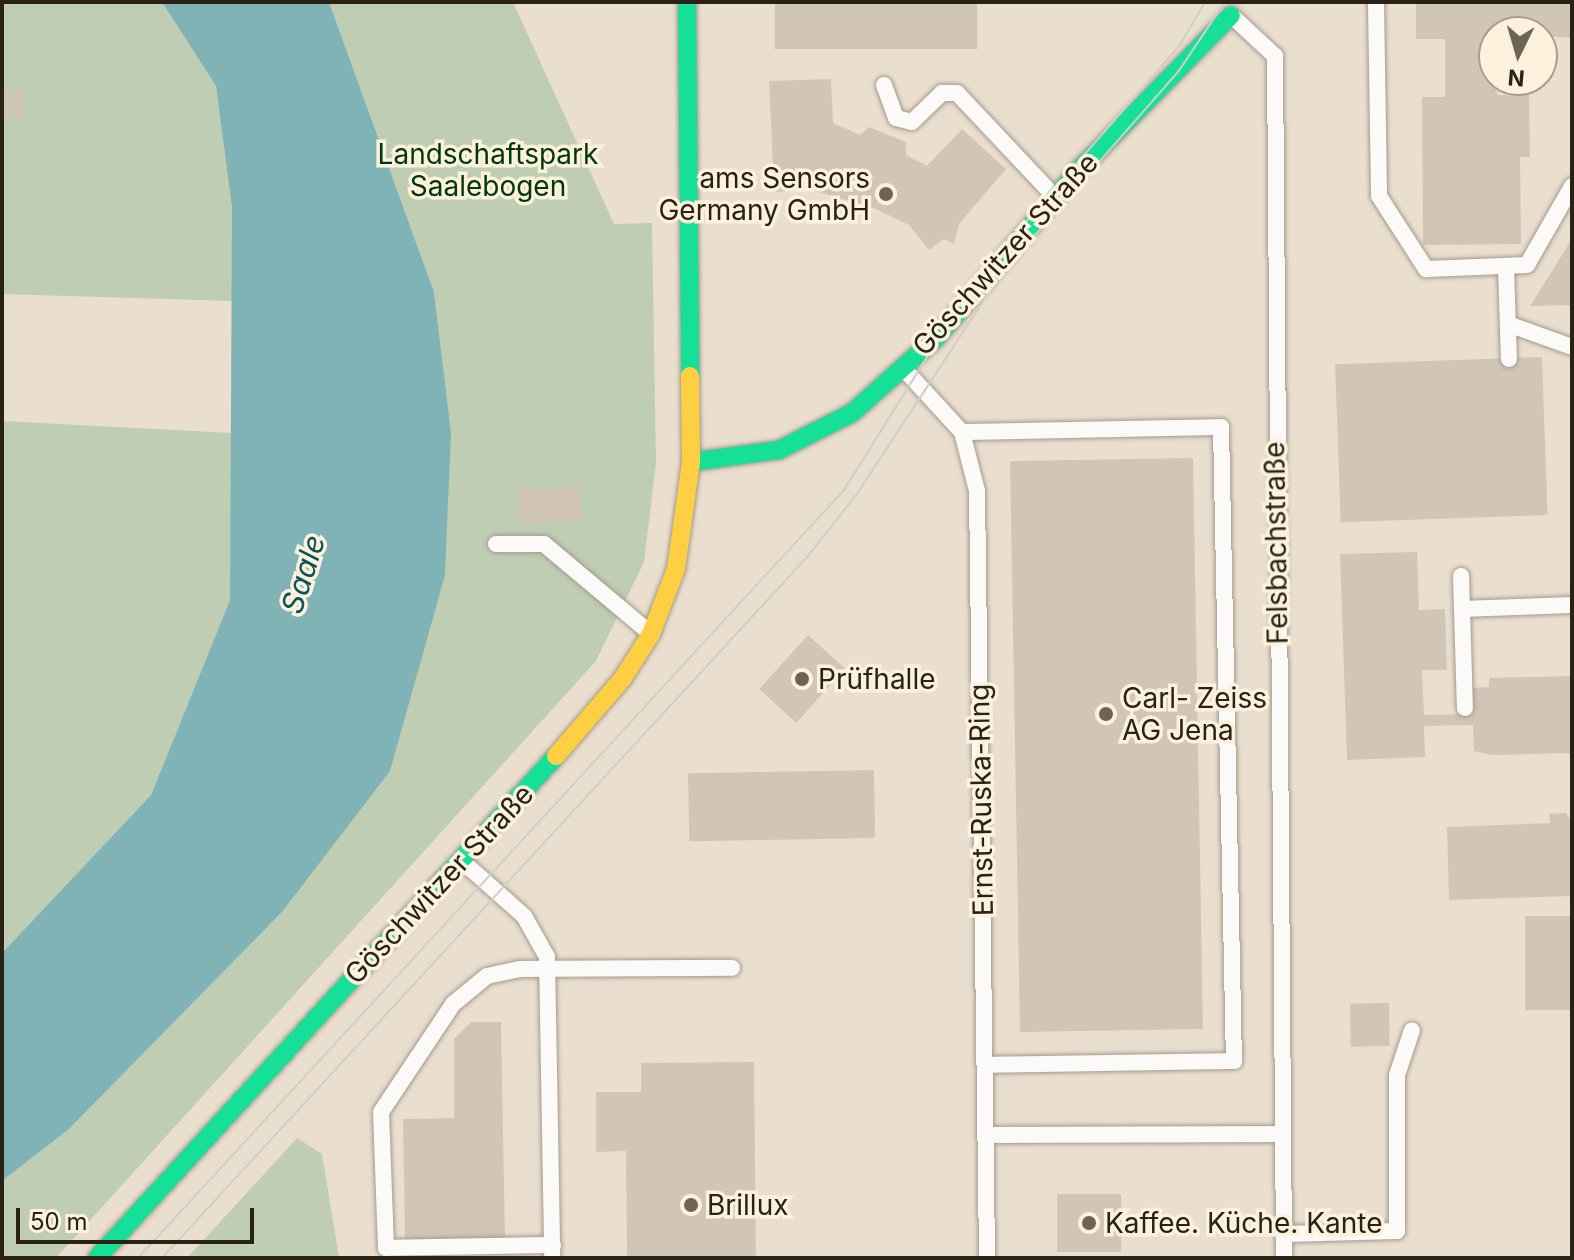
<!DOCTYPE html>
<meta charset="utf-8">
<style>
body{margin:0}
#map{position:relative;width:1574px;height:1260px;overflow:hidden;background:#eadfce;font-family:Inter,sans-serif}
div>[style]{position:absolute}
[style*='--x']{left:calc(var(--x)*1px);top:calc(var(--y)*1px);width:calc(var(--w)*1px);rotate:calc(var(--a)*1deg)}
.green>*{inset:0;background:#bfcdb3}
.water>*{inset:0;background:#80b3b5}
.building>*{inset:0;background:#d1c6b5;transform-origin:0 0}
.roads{filter:drop-shadow(0 0 2px #a49b8e) drop-shadow(0 0 2px #a49b8e)}
.lane>*{height:16px;margin:-8px;padding:0 8px;transform-origin:8px;border-radius:8px;background:#fcfaf8}
.fast>*{height:18px;margin:-9px;padding:0 9px;transform-origin:9px;border-radius:9px;background:#16e098}
.slow>*{height:18px;margin:-9px;padding:0 9px;transform-origin:9px;border-radius:9px;background:#ffcf43}
.tram>*{height:2px;margin:-1px;padding:0 1px;transform-origin:1px;border-radius:1px;background:#d0cec9}
.dots>*{width:22px;height:22px;translate:-50% -50%;box-sizing:border-box;border:4px solid #fcf1dd;border-radius:50%}
span{translate:-50% -50%;white-space:nowrap;text-align:center;line-height:1.15;-webkit-text-stroke:7px #fcf1dd;paint-order:stroke}
.park-label{font-size:28px;color:#02360d}
.poi-label{font-size:28px;color:#292215}
.right{translate:-100% -50%;text-align:right}
.left{translate:0 -50%;text-align:left}
.street-label{font-size:28px;color:#292215}
.water-label{font-size:30px;color:#0d5259;font-style:italic}
.frame{position:absolute;inset:0;border:4px solid #292215;pointer-events:none}
.north{position:absolute;left:1478px;top:16px;width:80px;height:80px;box-sizing:border-box;background:#fcf1dd;border:2px solid #a89e8d;border-radius:50%;rotate:185deg;font-size:22px;font-weight:700;line-height:32px;text-align:center;color:#292215}
.north::after{content:'';display:block;margin:auto;width:28px;height:36px;background:#6d6456;clip-path:polygon(50% 0,100% 100%,50% 72%,0 100%)}
.scale{position:absolute;left:16px;top:1208px;width:238px;height:36px;box-sizing:border-box;border:4px solid #292215;border-top:0;padding-left:10px;font-size:24px;line-height:28px;white-space:nowrap;color:#292215;-webkit-text-stroke:6px #fcf1dd;paint-order:stroke}
</style>
<div id="map">
<div class="green">
<div style="clip-path:polygon(2px 2px,162px 2px,216px 86px,232px 208px,232px 301px,2px 294px)"></div>
<div style="clip-path:polygon(329px 2px,513px 2px,614px 224px,652px 223px,656px 463px,644px 562px,596px 661px,56px 1258px,2px 1258px,2px 1181px,69px 1129px,282px 912px,451px 432px,434px 292px)"></div>
<div style="clip-path:polygon(2px 421px,232px 433px,230px 600px,151px 795px,2px 953px)"></div>
<div style="clip-path:polygon(297px 1138px,322px 1154px,339px 1257px,187px 1258px)"></div>
</div>
<div class="water">
<div style="clip-path:polygon(162px 2px,329px 2px,434px 292px,451px 432px,445px 575px,390px 771px,282px 912px,69px 1129px,2px 1181px,2px 953px,151px 795px,230px 600px,232px 208px,216px 86px)"></div>
</div>
<div class="building">
<div style="left:775px;top:2px;width:202px;height:47px"></div>
<div style="clip-path:polygon(1416px 2px,1572px 2px,1572px 38px,1494px 32px,1497px 95px,1529px 95px,1530px 157px,1520px 157px,1521px 244px,1423px 245px,1422px 97px,1445px 97px,1445px 39px,1416px 39px)"></div>
<div style="clip-path:polygon(831px 79px,833px 123px,860px 135px,869px 127px,906px 142px,906px 155px,927px 166px,962px 129px,1006px 169px,959px 224px,954px 244px,944px 239px,929px 250px,909px 225px,876px 209px,808px 189px,776px 192px,774px 178px,764px 175px,773px 165px,769px 81px)"></div>
<div style="left:2px;top:90px;width:21px;height:27px"></div>
<div style="clip-path:polygon(1572px 239px,1572px 305px,1530px 306px)"></div>
<div style="left:1542px;top:357px;width:158px;height:207px;rotate:88deg"></div>
<div style="left:1193px;top:458px;width:571px;height:183px;rotate:89deg"></div>
<div style="left:580px;top:487px;width:34px;height:63px;rotate:88deg"></div>
<div style="clip-path:polygon(1417px 552px,1419px 610px,1445px 609px,1447px 670px,1422px 670px,1424px 715px,1473px 714px,1472px 688px,1489px 687px,1489px 678px,1572px 676px,1572px 753px,1492px 755px,1474px 751px,1473px 725px,1424px 726px,1425px 757px,1347px 760px,1340px 554px)"></div>
<div style="left:808px;top:635px;width:50px;height:73px;rotate:42deg"></div>
<div style="left:874px;top:770px;width:68px;height:186px;rotate:89deg"></div>
<div style="clip-path:polygon(1566px 813px,1572px 822px,1572px 896px,1449px 900px,1447px 827px,1550px 823px,1549px 814px)"></div>
<div style="left:1572px;top:916px;width:94px;height:47px;rotate:90deg"></div>
<div style="left:1389px;top:1003px;width:43px;height:39px;rotate:89deg"></div>
<div style="clip-path:polygon(471px 1022px,501px 1022px,505px 1240px,405px 1241px,403px 1119px,454px 1118px,454px 1039px)"></div>
<div style="clip-path:polygon(754px 1062px,756px 1258px,627px 1258px,626px 1151px,596px 1152px,596px 1092px,641px 1092px,641px 1063px)"></div>
<div style="left:1121px;top:1194px;width:58px;height:64px;rotate:90deg"></div>
</div>
<div class="roads">
<div class="lane">
<div style="--x:1376;--y:2;--w:194;--a:89.1"></div>
<div style="--x:1379;--y:196;--w:87;--a:57.2"></div>
<div style="--x:1426;--y:269;--w:101;--a:-2.3"></div>
<div style="--x:1527;--y:265;--w:91;--a:-60.3"></div>
<div style="--x:1231;--y:15;--w:60;--a:43"></div>
<div style="--x:1275;--y:56;--w:1202;--a:89.57"></div>
<div style="--x:884;--y:85;--w:35;--a:70"></div>
<div style="--x:896;--y:118;--w:16;--a:14"></div>
<div style="--x:912;--y:122;--w:42;--a:-44"></div>
<div style="--x:942;--y:93;--w:15;--a:0"></div>
<div style="--x:957;--y:93;--w:141;--a:46.7"></div>
<div style="--x:1506;--y:266;--w:93;--a:88.2"></div>
<div style="--x:1508;--y:324;--w:68;--a:19.8"></div>
<div style="--x:904;--y:369;--w:86;--a:47.4"></div>
<div style="--x:962;--y:432;--w:61;--a:75.7"></div>
<div style="--x:977;--y:491;--w:767;--a:89.25"></div>
<div style="--x:962;--y:432;--w:259;--a:-1.1"></div>
<div style="--x:1221;--y:427;--w:634;--a:88.83"></div>
<div style="--x:1234;--y:1061;--w:249;--a:179.1"></div>
<div style="--x:496;--y:544;--w:48;--a:0"></div>
<div style="--x:544;--y:544;--w:137;--a:40"></div>
<div style="--x:1461;--y:576;--w:132;--a:88.3"></div>
<div style="--x:1462;--y:609;--w:110;--a:-2.1"></div>
<div style="--x:463;--y:862;--w:81;--a:41.5"></div>
<div style="--x:524;--y:916;--w:47;--a:60.7"></div>
<div style="--x:547;--y:957;--w:301;--a:89"></div>
<div style="--x:985;--y:1135;--w:298;--a:-0.2"></div>
<div style="--x:1283;--y:1234;--w:114;--a:-1.5"></div>
<div style="--x:1397;--y:1231;--w:156;--a:-90"></div>
<div style="--x:1397;--y:1075;--w:47;--a:-71.6"></div>
<div style="--x:553;--y:1245;--w:167;--a:179"></div>
<div style="--x:386;--y:1248;--w:136;--a:-92.1"></div>
<div style="--x:381;--y:1112;--w:130;--a:-56.3"></div>
<div style="--x:453;--y:1004;--w:44;--a:-39.5"></div>
<div style="--x:487;--y:976;--w:34;--a:-12"></div>
<div style="--x:520;--y:969;--w:212;--a:-0.3"></div>
</div>
<div class="fast">
<div style="--x:687;--y:2;--w:374;--a:89.5"></div>
<div style="--x:691;--y:462;--w:89;--a:-7.8"></div>
<div style="--x:779;--y:450;--w:82;--a:-26.9"></div>
<div style="--x:852;--y:413;--w:114;--a:-41.8"></div>
<div style="--x:937;--y:337;--w:215;--a:-49.7"></div>
<div style="--x:1076;--y:173;--w:221;--a:-45.5"></div>
<div style="--x:97;--y:1258;--w:680;--a:-47.56"></div>
</div>
<div class="slow">
<div style="--x:556;--y:756;--w:103;--a:-49.3"></div>
<div style="--x:623;--y:678;--w:52;--a:-57.5"></div>
<div style="--x:651;--y:634;--w:70;--a:-69"></div>
<div style="--x:676;--y:569;--w:108;--a:-82"></div>
<div style="--x:691;--y:462;--w:86;--a:-90.7"></div>
</div>
</div>
<div class="tram">
<div style="--x:138;--y:1258;--w:1043;--a:-47.41"></div>
<div style="--x:844;--y:490;--w:248;--a:-58"></div>
<div style="--x:975;--y:280;--w:312;--a:-48.9"></div>
<div style="--x:1180;--y:45;--w:50;--a:-59.8"></div>
<div style="--x:162;--y:1258;--w:953;--a:-47.38"></div>
<div style="--x:807;--y:557;--w:80;--a:-51.6"></div>
<div style="--x:857;--y:494;--w:263;--a:-56.8"></div>
<div style="--x:1001;--y:274;--w:269;--a:-48.8"></div>
<div style="--x:1178;--y:72;--w:84;--a:-56.1"></div>
</div>
<div class="dots">
<div style="left:886px;top:194px;background:#6d6456"></div>
<div style="left:802px;top:679px;background:#6d6456"></div>
<div style="left:1106px;top:714px;background:#6d6456"></div>
<div style="left:691px;top:1205px;background:#6d6456"></div>
<div style="left:1089px;top:1223px;background:#6d6456"></div>
</div>
<div class="park-label">
<span style="left:488px;top:170px">Landschaftspark<br>Saalebogen</span>
</div>
<div class="poi-label">
<span class="right" style="left:870px;top:194px">ams Sensors<br>Germany GmbH</span>
<span class="left" style="left:818px;top:679px">Prüfhalle</span>
<span class="left" style="left:1122px;top:714px">Carl- Zeiss<br>AG Jena</span>
<span class="left" style="left:707px;top:1205px">Brillux</span>
<span class="left" style="left:1105px;top:1223px">Kaffee. Küche. Kante</span>
</div>
<div class="street-label">
<span style="left:1005px;top:254px;rotate:-48deg">Göschwitzer Straße</span>
<span style="left:1276px;top:543px;rotate:-91deg">Felsbachstraße</span>
<span style="left:981px;top:800px;rotate:-91deg">Ernst-Ruska-Ring</span>
<span style="left:439px;top:884px;rotate:-47deg">Göschwitzer Straße</span>
</div>
<div class="water-label">
<span style="left:303px;top:574px;rotate:-72deg">Saale</span>
</div>
<div class="frame"></div>
<div class="north">N</div>
<div class="scale">50 m</div>
</div>
